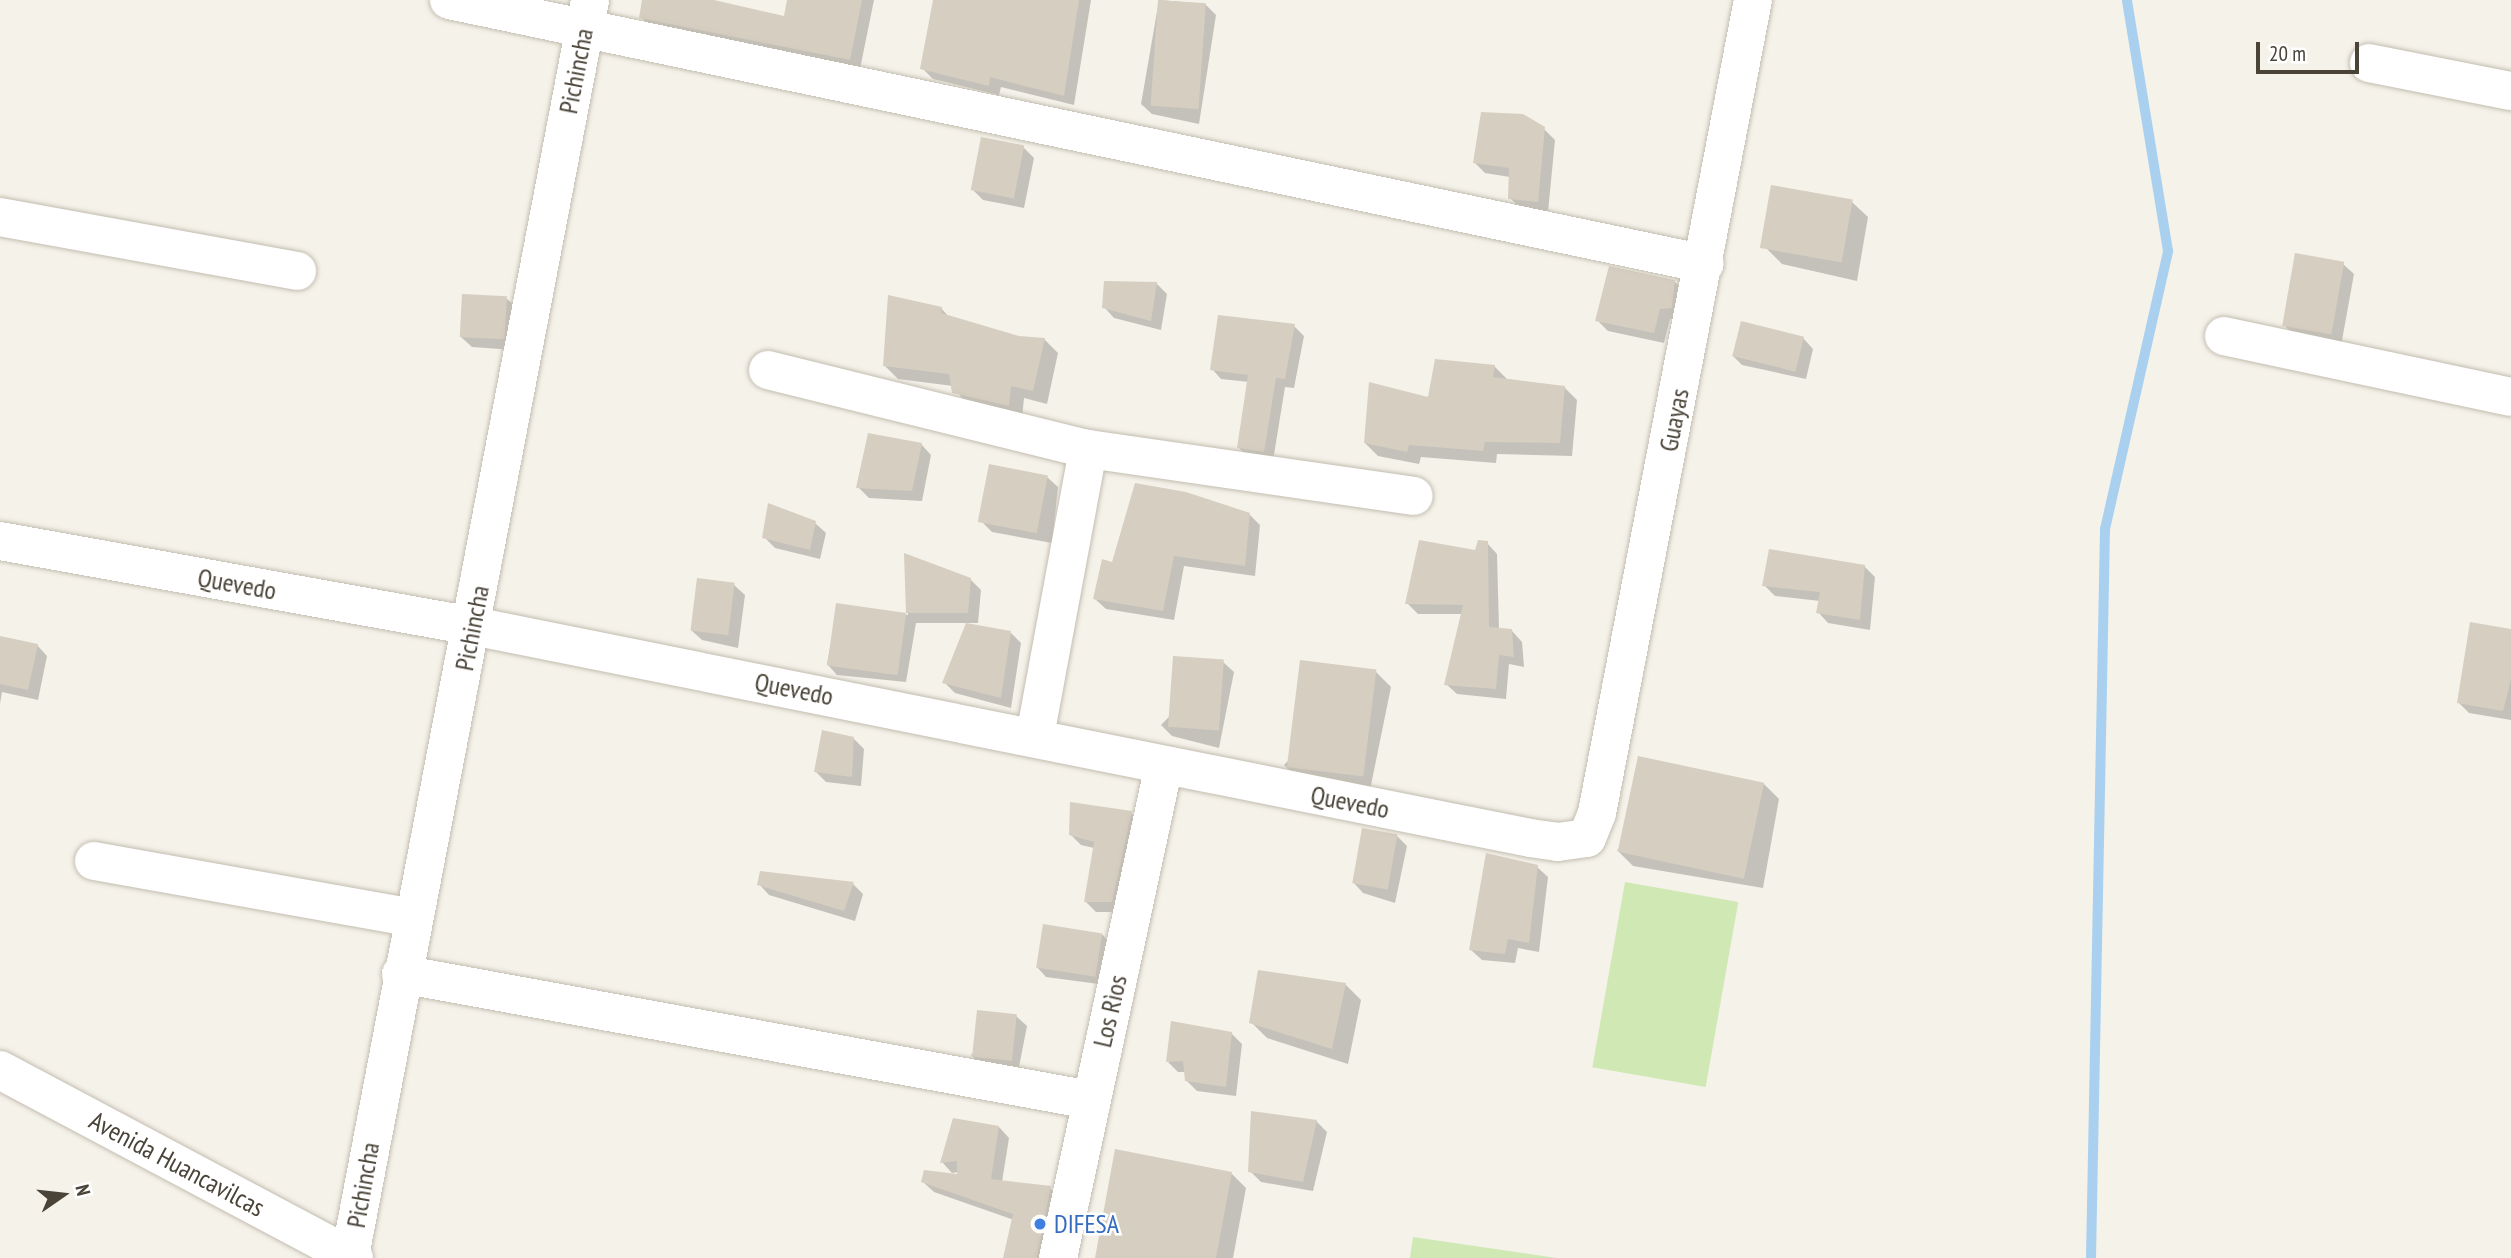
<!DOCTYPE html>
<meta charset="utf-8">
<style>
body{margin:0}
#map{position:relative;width:2511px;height:1258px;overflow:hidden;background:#f5f2ea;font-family:"PT Sans Narrow",sans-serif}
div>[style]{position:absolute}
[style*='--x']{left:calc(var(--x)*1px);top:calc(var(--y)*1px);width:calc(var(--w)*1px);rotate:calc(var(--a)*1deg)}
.green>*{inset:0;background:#cfe8b4;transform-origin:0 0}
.shadow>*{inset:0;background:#0003}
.stream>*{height:10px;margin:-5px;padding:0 5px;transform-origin:5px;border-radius:5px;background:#a9d1ef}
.building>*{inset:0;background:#d6cec0;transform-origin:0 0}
.roads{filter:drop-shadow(0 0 2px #c3bdb0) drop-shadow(0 0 2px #c3bdb0)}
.minor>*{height:38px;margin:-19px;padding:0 19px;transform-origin:19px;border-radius:19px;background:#fff}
.dots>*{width:19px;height:19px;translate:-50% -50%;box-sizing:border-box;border:4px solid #fff;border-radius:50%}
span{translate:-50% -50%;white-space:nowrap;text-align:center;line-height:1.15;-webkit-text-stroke:5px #fff;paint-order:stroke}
.street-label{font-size:26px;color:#494338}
.shop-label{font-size:26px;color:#366cbe}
.left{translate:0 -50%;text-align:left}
.north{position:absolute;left:28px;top:1160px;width:70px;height:70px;-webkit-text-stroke:5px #fff;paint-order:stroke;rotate:76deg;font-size:19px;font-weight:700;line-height:28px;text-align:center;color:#494338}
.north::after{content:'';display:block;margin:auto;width:24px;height:32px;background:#494338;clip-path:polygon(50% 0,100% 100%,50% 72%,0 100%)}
.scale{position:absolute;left:2256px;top:42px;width:103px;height:32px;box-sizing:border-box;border:4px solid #494338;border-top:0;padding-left:9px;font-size:21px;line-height:24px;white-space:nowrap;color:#494338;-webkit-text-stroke:5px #fff;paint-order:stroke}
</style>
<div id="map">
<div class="green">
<div style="left:1625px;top:882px;width:115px;height:188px;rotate:10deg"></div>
<div style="clip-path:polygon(1413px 1237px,1557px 1258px,1410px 1258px)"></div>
</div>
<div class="shadow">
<div style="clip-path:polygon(644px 0,701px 0,785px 18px,789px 0,874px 0,860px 69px,651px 28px,641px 17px)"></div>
<div style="clip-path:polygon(935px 0,1091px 0,1074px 105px,1001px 87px,999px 95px,933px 79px,922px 68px)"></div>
<div style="clip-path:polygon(1159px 0,1205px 4px,1216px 15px,1199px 124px,1152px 114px,1141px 104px)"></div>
<div style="clip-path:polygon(1544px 129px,1555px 140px,1548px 212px,1521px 209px,1510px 198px,1510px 177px,1485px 173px,1475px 163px)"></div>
<div style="clip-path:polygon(1023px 147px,1034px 158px,1024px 208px,983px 200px,972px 189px)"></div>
<div style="clip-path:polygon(1852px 202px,1868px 217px,1857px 281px,1782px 264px,1766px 248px)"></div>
<div style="clip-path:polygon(2343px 264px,2354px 274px,2341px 346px,2295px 336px,2284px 325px)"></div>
<div style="clip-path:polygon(1675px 282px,1685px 292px,1682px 318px,1670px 319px,1664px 343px,1608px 331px,1597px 320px)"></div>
<div style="clip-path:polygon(1156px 283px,1167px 294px,1161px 330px,1114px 318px,1104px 307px)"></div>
<div style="clip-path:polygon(506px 298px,517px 308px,513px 350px,472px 347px,461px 337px)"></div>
<div style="clip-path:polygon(941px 308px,949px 317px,1019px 338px,1044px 339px,1058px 353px,1047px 404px,1024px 398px,1022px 418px,968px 406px,953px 386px,898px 379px,884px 365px)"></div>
<div style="clip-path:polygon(1294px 326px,1304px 336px,1294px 388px,1285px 387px,1273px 461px,1248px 457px,1239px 448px,1249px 382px,1221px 379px,1212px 369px)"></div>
<div style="clip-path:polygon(1803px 338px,1813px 349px,1806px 379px,1742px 365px,1732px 355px)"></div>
<div style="clip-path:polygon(1494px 366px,1507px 379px,1564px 387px,1577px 400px,1572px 456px,1497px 454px,1496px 463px,1421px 457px,1419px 464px,1378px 456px,1365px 443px,1429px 399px)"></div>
<div style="clip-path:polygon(921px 444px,931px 455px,922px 501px,869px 498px,858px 487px)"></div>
<div style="clip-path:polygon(1047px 477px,1058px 487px,1052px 543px,992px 532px,981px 521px)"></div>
<div style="clip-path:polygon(1249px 514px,1260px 525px,1255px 576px,1184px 566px,1174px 620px,1106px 609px,1095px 599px,1113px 564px)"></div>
<div style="clip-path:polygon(815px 523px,826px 533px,820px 559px,775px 548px,764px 537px)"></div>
<div style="clip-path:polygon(1487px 543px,1497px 554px,1499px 629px,1512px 631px,1522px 642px,1524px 667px,1509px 664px,1506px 699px,1457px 694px,1446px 684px,1462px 614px,1418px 614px,1407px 603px)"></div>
<div style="clip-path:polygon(906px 556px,970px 579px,981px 590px,978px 623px,916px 623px,906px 682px,837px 675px,827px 664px,838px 605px,908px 615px)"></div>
<div style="clip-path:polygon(1864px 566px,1875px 577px,1870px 630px,1828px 623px,1818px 612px,1820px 601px,1775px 596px,1764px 585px)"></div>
<div style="clip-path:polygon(734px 585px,745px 595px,738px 648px,702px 640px,691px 630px)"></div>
<div style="clip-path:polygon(2511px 631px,2511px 720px,2469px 713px,2459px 703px)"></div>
<div style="clip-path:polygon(1011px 633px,1021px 643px,1011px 708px,955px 693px,944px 682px)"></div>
<div style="clip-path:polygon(0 638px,37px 645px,47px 656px,38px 700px,2px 692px,0 704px)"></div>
<div style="clip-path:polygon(1223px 662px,1234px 672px,1219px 748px,1172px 736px,1161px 725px)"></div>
<div style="clip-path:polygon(1375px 671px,1391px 687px,1369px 795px,1300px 781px,1284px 765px)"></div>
<div style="clip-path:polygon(853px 738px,864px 749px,861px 786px,826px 782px,816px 772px)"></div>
<div style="clip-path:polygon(1763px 783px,1779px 799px,1763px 888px,1633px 866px,1617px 850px)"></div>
<div style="clip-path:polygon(1131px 813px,1141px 823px,1122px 912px,1096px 912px,1086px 902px,1094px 848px,1081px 845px,1070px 834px)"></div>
<div style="clip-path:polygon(1396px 835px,1407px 846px,1395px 903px,1363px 893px,1353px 882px)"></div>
<div style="clip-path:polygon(1537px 867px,1548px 877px,1539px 952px,1518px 948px,1515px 963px,1482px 960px,1471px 950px)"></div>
<div style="clip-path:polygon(759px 884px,853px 884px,863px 894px,855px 921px,769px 895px)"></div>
<div style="clip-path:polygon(1102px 934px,1112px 945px,1106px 985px,1046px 977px,1036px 966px)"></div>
<div style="clip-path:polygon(1345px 984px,1361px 1000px,1348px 1064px,1267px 1038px,1251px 1022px)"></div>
<div style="clip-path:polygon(1016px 1016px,1027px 1026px,1018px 1072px,981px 1066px,971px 1055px)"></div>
<div style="clip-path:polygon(1231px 1033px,1242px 1044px,1236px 1096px,1197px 1091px,1186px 1080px,1186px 1072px,1178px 1072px,1168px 1062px)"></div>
<div style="clip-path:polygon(1316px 1121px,1327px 1132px,1313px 1191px,1261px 1182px,1250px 1171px)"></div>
<div style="clip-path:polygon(999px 1127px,1009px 1138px,1002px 1182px,1050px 1188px,1061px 1199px,1051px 1258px,1005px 1258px,1014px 1220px,934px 1192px,923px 1182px,958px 1176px,958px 1172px,952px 1173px,942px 1162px)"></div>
<div style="clip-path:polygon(1232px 1174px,1246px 1188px,1233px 1258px,1097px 1258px)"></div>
</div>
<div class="stream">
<div style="--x:2091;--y:1258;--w:729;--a:-88.9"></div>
<div style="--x:2105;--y:529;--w:285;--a:-77.2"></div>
<div style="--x:2168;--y:251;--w:254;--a:-99.3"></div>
</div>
<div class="building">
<div style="clip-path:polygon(642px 0,714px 0,784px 16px,787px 0,862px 0,850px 60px,639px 18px)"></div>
<div style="clip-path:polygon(933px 0,1079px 0,1064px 96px,990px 77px,989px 86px,920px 69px)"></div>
<div style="left:1158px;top:0;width:48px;height:106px;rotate:4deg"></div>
<div style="clip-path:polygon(1481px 112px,1523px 114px,1545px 127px,1538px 202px,1508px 199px,1509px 168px,1473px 163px)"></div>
<div style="left:981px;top:137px;width:44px;height:54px;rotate:11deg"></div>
<div style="left:1771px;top:185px;width:83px;height:64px;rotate:10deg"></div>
<div style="left:2295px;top:253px;width:50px;height:74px;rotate:10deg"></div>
<div style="clip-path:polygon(1609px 266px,1675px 280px,1672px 308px,1660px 309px,1654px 333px,1595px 321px)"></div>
<div style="clip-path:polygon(1104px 281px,1157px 282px,1151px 321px,1102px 308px)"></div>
<div style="left:462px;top:294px;width:45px;height:43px;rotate:3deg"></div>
<div style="clip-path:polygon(888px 295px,942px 307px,941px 313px,1019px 336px,1045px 338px,1033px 391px,1011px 386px,1009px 406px,952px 393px,949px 374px,883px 366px)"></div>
<div style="clip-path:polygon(1218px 315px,1295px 324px,1285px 379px,1276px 378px,1264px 452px,1237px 448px,1248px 375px,1210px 370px)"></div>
<div style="left:1741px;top:321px;width:65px;height:36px;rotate:14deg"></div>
<div style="clip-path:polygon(1435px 359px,1495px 365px,1493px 377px,1565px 386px,1560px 443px,1485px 442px,1483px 451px,1409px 445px,1407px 452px,1364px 443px,1369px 382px,1428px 397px)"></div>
<div style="clip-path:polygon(868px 433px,922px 443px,912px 491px,856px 488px)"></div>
<div style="left:989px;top:464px;width:60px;height:59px;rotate:11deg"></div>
<div style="clip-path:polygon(1135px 483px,1186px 492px,1250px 513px,1245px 566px,1174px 556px,1163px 611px,1093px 599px,1102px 559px,1112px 562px)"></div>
<div style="clip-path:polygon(768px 503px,816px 521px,810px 550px,762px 538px)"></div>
<div style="clip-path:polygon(1419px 540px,1475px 550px,1478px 540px,1488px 541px,1489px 627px,1512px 629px,1514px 657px,1499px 655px,1496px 689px,1444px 685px,1463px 605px,1405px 604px)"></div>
<div style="clip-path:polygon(1769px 549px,1865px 565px,1860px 620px,1816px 613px,1820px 592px,1762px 586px)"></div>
<div style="clip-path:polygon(904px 553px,971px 578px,968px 613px,906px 613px)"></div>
<div style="left:697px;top:578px;width:38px;height:53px;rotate:7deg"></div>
<div style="left:836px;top:603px;width:71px;height:63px;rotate:8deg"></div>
<div style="clip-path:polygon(2470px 622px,2511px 629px,2511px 679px,2503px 711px,2457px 703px)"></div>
<div style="clip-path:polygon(966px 623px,1011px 631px,1001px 698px,942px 683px)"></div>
<div style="clip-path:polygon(0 636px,38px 644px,28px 690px,0 684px)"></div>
<div style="left:1173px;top:656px;width:51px;height:71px;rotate:4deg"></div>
<div style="left:1300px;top:660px;width:77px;height:108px;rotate:7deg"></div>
<div style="clip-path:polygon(822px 730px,854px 737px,852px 777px,814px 772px)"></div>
<div style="left:1638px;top:756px;width:129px;height:98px;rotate:12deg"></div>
<div style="clip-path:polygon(1070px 802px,1132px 811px,1112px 902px,1084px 902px,1094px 842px,1069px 835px)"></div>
<div style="left:1362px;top:828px;width:36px;height:56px;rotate:10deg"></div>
<div style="clip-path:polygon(1486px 853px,1538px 865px,1529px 943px,1508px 939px,1505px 954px,1469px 950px)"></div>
<div style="clip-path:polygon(760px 871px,854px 882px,844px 911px,757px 885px)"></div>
<div style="left:1043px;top:924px;width:60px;height:44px;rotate:9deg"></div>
<div style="clip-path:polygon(1258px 970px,1346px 983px,1332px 1049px,1249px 1023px)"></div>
<div style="left:977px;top:1010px;width:40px;height:47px;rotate:6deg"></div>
<div style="clip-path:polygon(1171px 1021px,1232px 1032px,1226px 1087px,1185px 1081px,1183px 1061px,1166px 1062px)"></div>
<div style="clip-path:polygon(1251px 1111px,1317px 1120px,1303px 1182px,1248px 1172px)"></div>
<div style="clip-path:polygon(953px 1118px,999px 1126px,991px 1179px,1051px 1186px,1037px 1258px,1003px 1258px,1013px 1214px,921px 1182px,924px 1170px,957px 1174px,957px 1161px,940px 1163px)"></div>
<div style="clip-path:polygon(1115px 1149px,1232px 1172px,1216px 1258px,1095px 1258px)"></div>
</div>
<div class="roads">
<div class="minor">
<div style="--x:449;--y:0;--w:1283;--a:11.87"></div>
<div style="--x:2369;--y:63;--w:145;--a:11.2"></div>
<div style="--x:0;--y:217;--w:302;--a:10.3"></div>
<div style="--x:2224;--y:336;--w:293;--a:12"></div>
<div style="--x:768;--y:370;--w:330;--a:13.9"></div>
<div style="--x:1088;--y:449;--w:329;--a:8.2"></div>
<div style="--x:0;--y:541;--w:481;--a:10.2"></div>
<div style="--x:473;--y:626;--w:1078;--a:11.34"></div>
<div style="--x:1530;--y:838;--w:28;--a:8"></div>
<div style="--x:1558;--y:842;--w:29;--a:-8"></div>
<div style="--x:1587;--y:838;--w:27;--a:-68"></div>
<div style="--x:1597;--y:813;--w:828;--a:-79.14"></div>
<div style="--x:1035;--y:736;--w:292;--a:-79.5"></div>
<div style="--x:94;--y:861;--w:324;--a:10.1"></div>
<div style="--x:401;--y:974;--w:700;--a:10.36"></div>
<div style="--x:0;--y:1070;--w:401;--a:28"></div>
<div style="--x:350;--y:1256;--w:1279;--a:-79.18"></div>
<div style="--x:1058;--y:1258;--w:504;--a:-77.87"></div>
</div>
</div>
<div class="dots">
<div style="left:1040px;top:1224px;background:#3f7fe0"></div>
</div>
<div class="street-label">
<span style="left:576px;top:71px;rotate:-79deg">Pichincha</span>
<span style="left:1674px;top:420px;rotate:-79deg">Guayas</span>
<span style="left:237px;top:584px;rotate:10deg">Quevedo</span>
<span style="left:472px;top:628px;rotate:-79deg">Pichincha</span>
<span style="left:794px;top:689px;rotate:11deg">Quevedo</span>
<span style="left:1350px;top:802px;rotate:11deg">Quevedo</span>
<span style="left:1110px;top:1011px;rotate:-77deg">Los Rìos</span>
<span style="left:177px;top:1164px;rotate:28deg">Avenida Huancavilcas</span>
<span style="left:363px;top:1185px;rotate:-80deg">Pichincha</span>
</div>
<div class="shop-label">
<span class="left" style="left:1054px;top:1224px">DIFESA</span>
</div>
<div class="north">N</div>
<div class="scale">20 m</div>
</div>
